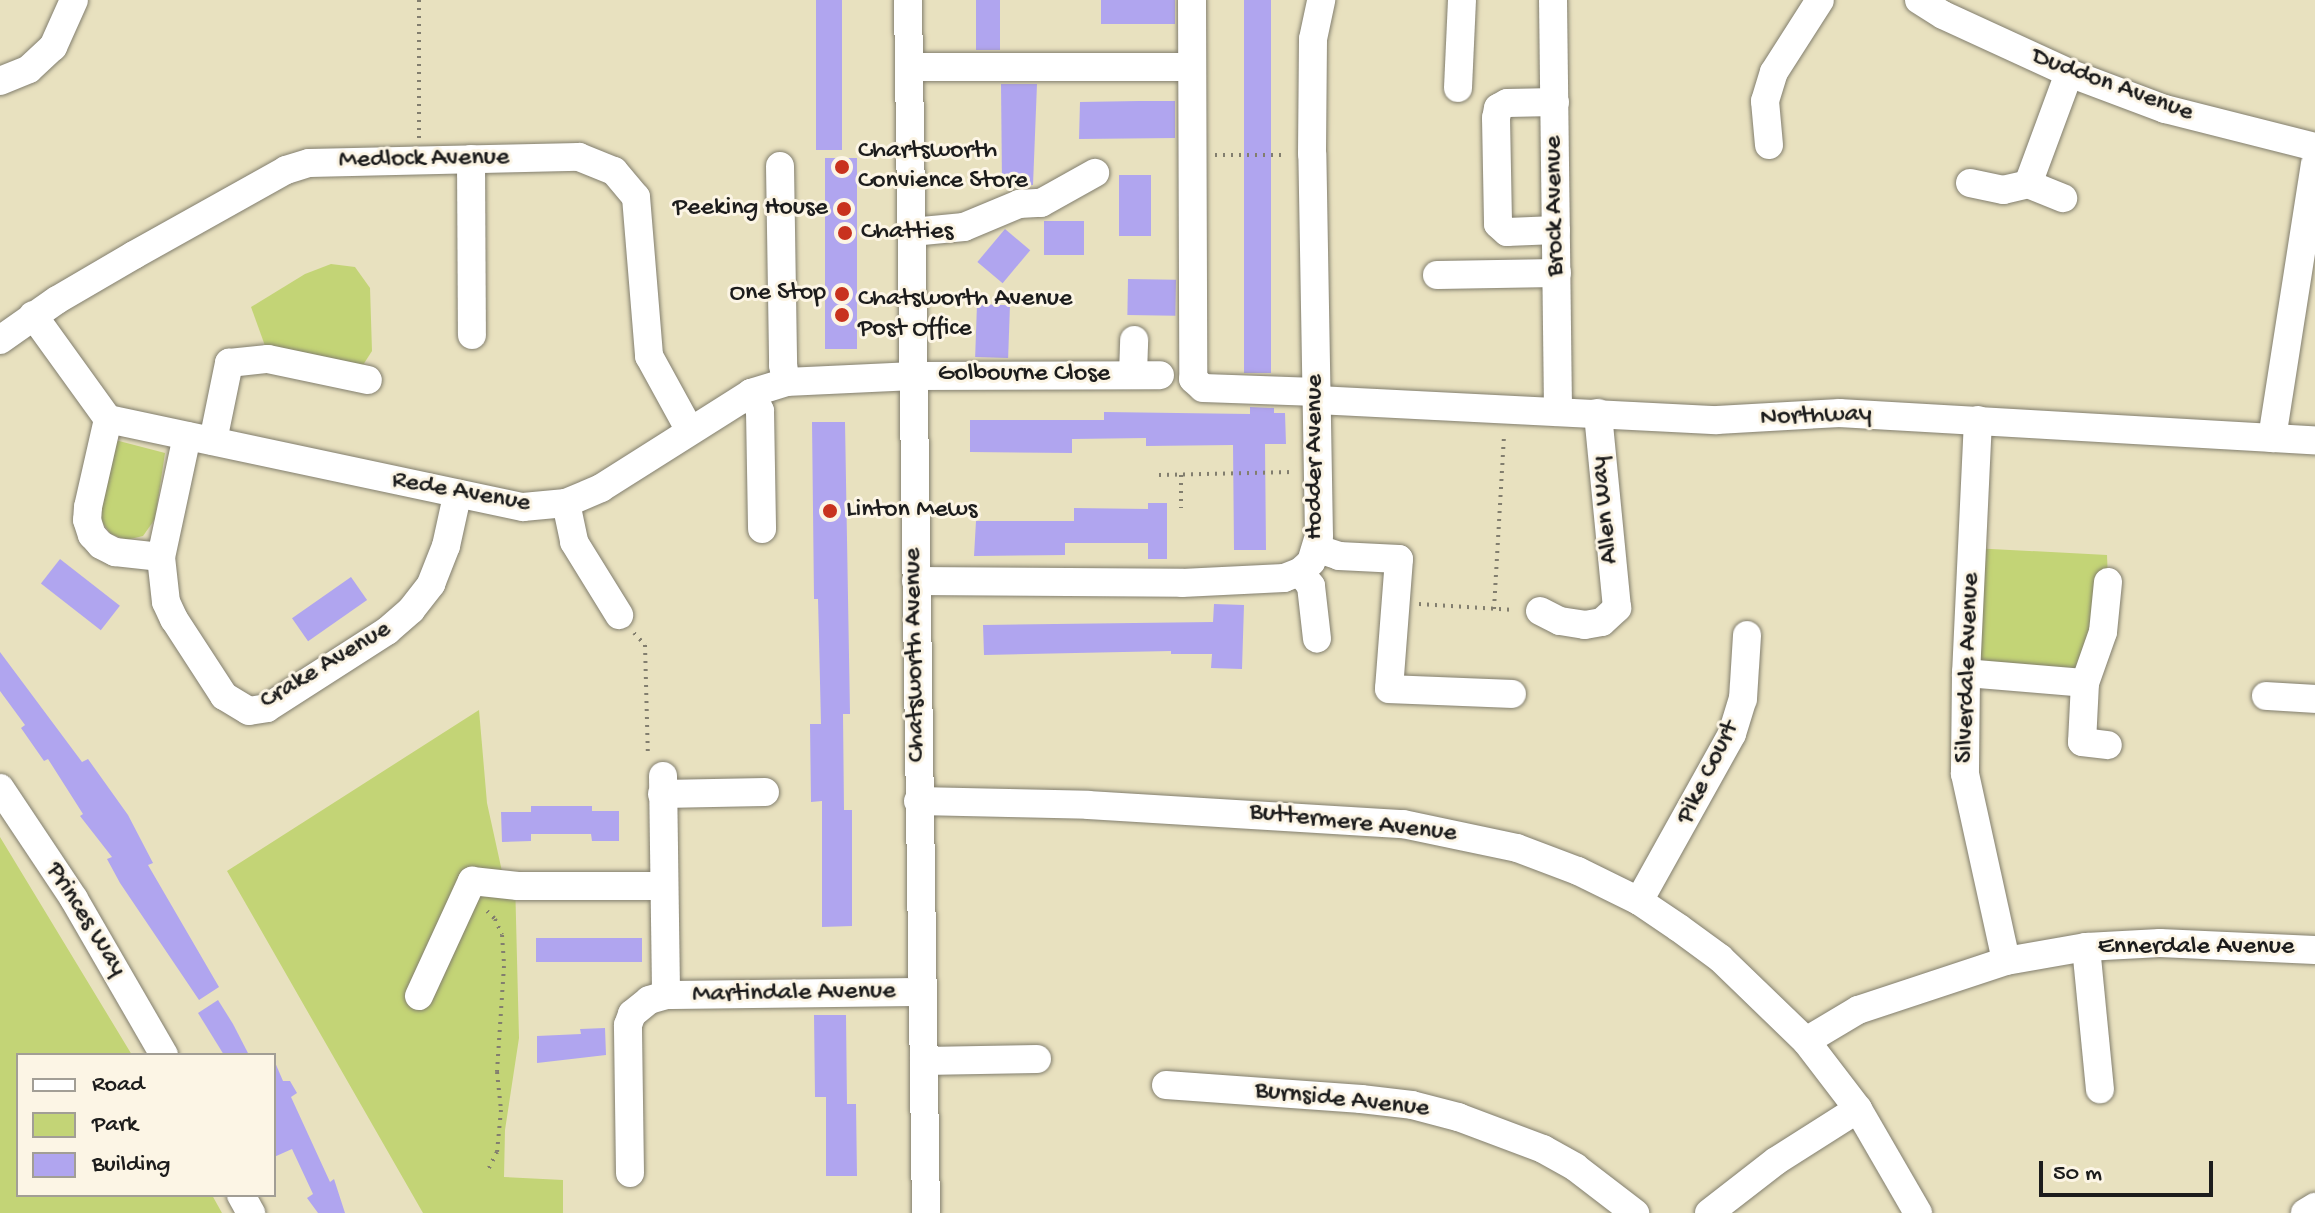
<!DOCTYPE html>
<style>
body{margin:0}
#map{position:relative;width:2315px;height:1213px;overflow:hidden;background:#e8e1bf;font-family:"Gochi Hand",sans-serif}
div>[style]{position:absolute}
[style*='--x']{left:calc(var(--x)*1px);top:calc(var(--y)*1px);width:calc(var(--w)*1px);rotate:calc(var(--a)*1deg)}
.green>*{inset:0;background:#c3d476}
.building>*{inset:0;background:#b0a5ef;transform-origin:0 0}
.path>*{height:4px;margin-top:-2px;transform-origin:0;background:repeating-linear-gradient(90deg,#827e6e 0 2px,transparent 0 8px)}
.roads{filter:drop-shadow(0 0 2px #827e6e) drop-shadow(0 0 2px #827e6e)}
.minor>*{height:28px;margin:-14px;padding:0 14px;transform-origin:14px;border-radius:14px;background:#fff}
.dots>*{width:22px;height:22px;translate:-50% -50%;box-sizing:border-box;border:4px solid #fcf5e5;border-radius:50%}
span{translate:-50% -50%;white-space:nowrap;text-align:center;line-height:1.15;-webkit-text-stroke:6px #fcf5e5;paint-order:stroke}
.street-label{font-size:26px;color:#1c1c1c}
.poi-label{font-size:26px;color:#1c1c1c}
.left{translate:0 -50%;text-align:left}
.right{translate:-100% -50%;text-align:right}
.legend{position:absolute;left:16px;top:1053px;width:260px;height:144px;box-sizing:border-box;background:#fcf5e5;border:2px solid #a29e95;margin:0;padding:10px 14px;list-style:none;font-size:24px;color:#1c1c1c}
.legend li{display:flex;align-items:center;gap:16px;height:40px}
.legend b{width:40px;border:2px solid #a29e95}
.scale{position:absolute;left:2039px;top:1161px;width:174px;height:36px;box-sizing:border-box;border:4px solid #1c1c1c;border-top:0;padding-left:10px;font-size:24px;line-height:28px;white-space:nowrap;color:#1c1c1c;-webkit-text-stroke:6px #fcf5e5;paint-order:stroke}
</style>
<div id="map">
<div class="green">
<div style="clip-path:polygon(331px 264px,355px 267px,370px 288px,372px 351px,363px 365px,268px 354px,251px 307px,305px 274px)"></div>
<div style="clip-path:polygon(119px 441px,165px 453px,155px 519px,143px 536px,126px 540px,111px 534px,101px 521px,99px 509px,111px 442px)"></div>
<div style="clip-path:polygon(1972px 548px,2107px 555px,2108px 582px,2085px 683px,1966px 673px)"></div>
<div style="clip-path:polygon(479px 710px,487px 803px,503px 876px,515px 879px,519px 1038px,505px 1130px,504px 1177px,563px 1180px,563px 1213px,423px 1213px,227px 871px)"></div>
<div style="clip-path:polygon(0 837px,132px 1055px,18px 1055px,18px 1195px,212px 1195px,222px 1213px,0 1213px)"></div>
</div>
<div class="building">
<div style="left:816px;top:0;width:26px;height:150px"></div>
<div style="left:976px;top:0;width:24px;height:50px"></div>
<div style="left:1101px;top:0;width:74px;height:24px"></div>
<div style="left:1244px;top:0;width:27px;height:373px"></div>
<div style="clip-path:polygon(1001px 84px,1037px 84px,1033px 185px,1002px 184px)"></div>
<div style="clip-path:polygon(1139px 101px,1175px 101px,1175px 138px,1079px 139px,1080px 102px)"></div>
<div style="left:857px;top:158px;width:191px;height:32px;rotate:90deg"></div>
<div style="left:1119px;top:175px;width:32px;height:61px"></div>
<div style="left:1044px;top:221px;width:40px;height:34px"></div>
<div style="left:1005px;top:229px;width:33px;height:43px;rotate:40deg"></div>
<div style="left:1128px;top:279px;width:48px;height:36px;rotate:1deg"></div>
<div style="left:977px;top:304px;width:33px;height:53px;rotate:2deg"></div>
<div style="clip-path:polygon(1250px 407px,1274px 408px,1274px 413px,1285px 413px,1286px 444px,1265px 444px,1266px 550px,1234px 550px,1233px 445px,1146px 446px,1146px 438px,1072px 439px,1072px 453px,970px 452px,970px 420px,1104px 420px,1104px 412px,1250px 414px)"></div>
<div style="clip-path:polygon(812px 422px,845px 422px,850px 714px,843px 714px,844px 810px,852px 810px,852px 926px,822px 927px,822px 801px,811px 802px,810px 724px,821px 724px,818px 599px,814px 599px)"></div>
<div style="clip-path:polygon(1148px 503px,1167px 503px,1167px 559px,1148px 559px,1148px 543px,1065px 543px,1065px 555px,974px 556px,976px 521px,1074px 521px,1074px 508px,1148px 509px)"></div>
<div style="left:60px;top:559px;width:76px;height:31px;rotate:38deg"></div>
<div style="left:351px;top:577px;width:28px;height:72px;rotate:55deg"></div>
<div style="clip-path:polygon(1214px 604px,1244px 605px,1242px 669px,1211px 668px,1212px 654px,1171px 654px,1171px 651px,984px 655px,983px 625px,1213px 622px)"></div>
<div style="clip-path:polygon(0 652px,82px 762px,88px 759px,128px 815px,153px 863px,148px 865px,219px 987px,199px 1000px,120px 883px,107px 859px,112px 857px,80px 816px,83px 814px,48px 759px,44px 761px,21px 728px,25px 725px,0 691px)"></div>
<div style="clip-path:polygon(531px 806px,592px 806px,592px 811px,619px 811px,619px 841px,592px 841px,591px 834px,531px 834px,531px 841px,502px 842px,501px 812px,531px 812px)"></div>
<div style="left:536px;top:938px;width:106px;height:24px"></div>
<div style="clip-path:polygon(218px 1000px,233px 1024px,249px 1055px,224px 1055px,198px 1013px)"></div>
<div style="clip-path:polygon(814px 1015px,846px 1015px,847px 1104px,856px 1104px,857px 1176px,826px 1176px,826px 1097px,815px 1097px)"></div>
<div style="clip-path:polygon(605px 1028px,606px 1055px,537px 1063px,537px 1036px,581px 1034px,580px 1029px)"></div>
<div style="clip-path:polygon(274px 1060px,283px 1081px,290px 1081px,297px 1093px,291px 1097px,330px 1182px,334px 1179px,345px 1213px,318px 1213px,307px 1198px,313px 1194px,292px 1149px,274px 1157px)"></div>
</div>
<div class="path">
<div style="--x:419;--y:0;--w:138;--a:90"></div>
<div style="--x:1215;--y:155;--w:72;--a:0"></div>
<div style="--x:1159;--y:475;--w:134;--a:-1.3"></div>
<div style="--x:1181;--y:475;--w:33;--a:90"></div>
<div style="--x:1419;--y:604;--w:96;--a:3.6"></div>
<div style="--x:1494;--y:609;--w:175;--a:-86.7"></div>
<div style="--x:634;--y:633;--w:16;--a:47"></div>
<div style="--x:645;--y:645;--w:111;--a:88.5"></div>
<div style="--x:487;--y:911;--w:11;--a:45"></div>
<div style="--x:495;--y:919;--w:17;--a:66"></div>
<div style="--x:502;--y:935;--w:31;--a:86"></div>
<div style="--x:504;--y:966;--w:106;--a:93.8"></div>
<div style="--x:497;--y:1072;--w:38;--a:84"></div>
<div style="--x:501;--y:1110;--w:42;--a:95.4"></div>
<div style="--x:497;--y:1152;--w:18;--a:117"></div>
</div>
<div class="roads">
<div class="minor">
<div style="--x:908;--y:0;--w:1213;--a:89.15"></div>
<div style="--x:1192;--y:0;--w:379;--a:89.8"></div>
<div style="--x:1193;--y:379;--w:13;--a:42"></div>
<div style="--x:1203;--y:388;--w:114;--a:2"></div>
<div style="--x:1553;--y:0;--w:412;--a:89.3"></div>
<div style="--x:1919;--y:0;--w:28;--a:32"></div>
<div style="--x:1943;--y:15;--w:139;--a:24.7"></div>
<div style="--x:2069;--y:73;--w:103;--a:20.6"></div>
<div style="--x:2165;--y:109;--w:155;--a:14.2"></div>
<div style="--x:911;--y:67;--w:280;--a:0"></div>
<div style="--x:0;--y:81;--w:31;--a:-22"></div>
<div style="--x:29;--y:69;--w:33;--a:-43"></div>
<div style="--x:53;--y:47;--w:51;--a:-65.9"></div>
<div style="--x:1458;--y:88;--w:88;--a:-87.4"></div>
<div style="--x:1555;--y:102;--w:48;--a:178.8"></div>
<div style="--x:1507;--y:103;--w:10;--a:151"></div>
<div style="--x:1498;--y:108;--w:10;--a:101"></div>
<div style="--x:1496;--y:118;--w:106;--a:88.9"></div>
<div style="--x:1498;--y:224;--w:12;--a:42"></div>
<div style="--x:1507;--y:232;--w:49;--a:-2.3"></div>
<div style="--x:1769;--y:145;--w:44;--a:-95.2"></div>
<div style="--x:1765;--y:101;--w:30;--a:-73"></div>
<div style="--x:1774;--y:72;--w:85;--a:-57.4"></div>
<div style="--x:471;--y:159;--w:176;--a:89.7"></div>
<div style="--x:780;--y:166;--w:199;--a:89.1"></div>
<div style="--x:783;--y:365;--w:17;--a:80"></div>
<div style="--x:1970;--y:183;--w:34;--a:12"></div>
<div style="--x:2003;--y:190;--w:26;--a:-13"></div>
<div style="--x:2028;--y:184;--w:38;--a:22"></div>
<div style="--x:2028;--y:184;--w:118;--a:-69.7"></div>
<div style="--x:912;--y:232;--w:52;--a:-5.5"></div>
<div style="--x:964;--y:227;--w:60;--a:-22.7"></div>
<div style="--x:1019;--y:204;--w:22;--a:-3"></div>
<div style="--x:1041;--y:203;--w:62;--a:-29.1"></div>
<div style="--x:1437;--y:275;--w:120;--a:-1"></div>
<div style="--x:33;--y:315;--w:128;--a:54.2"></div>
<div style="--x:108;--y:419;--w:424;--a:12"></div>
<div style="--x:523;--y:507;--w:43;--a:-5.3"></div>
<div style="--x:566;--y:503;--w:38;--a:-23"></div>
<div style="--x:601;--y:488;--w:178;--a:-32.3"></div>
<div style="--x:751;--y:393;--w:37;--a:-17"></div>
<div style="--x:786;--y:382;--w:128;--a:-2.7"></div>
<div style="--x:914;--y:376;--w:246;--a:-0.2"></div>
<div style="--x:0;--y:340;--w:70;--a:-35.1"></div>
<div style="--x:57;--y:300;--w:89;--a:-30.3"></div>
<div style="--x:134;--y:255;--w:174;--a:-29.2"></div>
<div style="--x:286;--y:170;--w:24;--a:-17"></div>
<div style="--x:309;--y:163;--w:270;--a:-1.3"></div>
<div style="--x:579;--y:157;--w:38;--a:22"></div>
<div style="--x:614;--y:171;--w:34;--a:50"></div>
<div style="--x:636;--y:197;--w:160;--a:85.3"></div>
<div style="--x:649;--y:356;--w:83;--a:61.3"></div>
<div style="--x:1133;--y:374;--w:34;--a:-88"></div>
<div style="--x:751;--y:393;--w:20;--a:63"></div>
<div style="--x:760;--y:411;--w:118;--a:89"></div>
<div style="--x:1317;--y:400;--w:400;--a:2.9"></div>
<div style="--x:1717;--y:420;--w:123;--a:-3.3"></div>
<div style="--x:1840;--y:413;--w:476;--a:3.3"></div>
<div style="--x:108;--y:419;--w:90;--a:102.8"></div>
<div style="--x:88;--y:507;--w:13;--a:94"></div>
<div style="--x:87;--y:520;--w:16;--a:72"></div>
<div style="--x:92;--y:535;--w:13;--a:48"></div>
<div style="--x:101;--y:545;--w:16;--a:27"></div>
<div style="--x:115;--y:552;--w:46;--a:6.2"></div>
<div style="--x:1978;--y:420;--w:253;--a:92.7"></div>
<div style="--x:1966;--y:673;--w:101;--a:90.6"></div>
<div style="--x:1965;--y:774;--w:191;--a:77.6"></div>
<div style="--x:187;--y:436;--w:124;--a:102.1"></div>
<div style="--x:161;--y:557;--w:45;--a:83.7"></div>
<div style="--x:166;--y:602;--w:19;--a:65"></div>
<div style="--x:174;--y:619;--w:92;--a:57"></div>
<div style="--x:224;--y:696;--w:29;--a:31"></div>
<div style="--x:249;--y:711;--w:18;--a:-9"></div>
<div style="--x:267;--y:708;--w:143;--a:-32.7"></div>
<div style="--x:387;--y:631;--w:32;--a:-41"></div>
<div style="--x:411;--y:610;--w:33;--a:-52"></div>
<div style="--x:431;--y:584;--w:41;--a:-68.5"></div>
<div style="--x:446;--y:546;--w:51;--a:-77.6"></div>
<div style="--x:2272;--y:438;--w:277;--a:-81.1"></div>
<div style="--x:213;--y:441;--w:80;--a:-78.4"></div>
<div style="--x:229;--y:363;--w:39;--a:-6"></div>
<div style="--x:268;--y:359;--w:102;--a:11.9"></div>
<div style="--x:566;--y:503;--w:40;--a:78"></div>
<div style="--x:574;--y:542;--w:86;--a:58.3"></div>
<div style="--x:1318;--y:549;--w:22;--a:18"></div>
<div style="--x:1339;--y:556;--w:60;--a:2.9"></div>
<div style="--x:1399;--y:559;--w:130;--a:94.4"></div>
<div style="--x:1389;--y:689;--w:123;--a:2.3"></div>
<div style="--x:1300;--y:572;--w:18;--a:52"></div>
<div style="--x:1311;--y:586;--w:53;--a:83.5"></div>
<div style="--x:916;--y:581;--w:266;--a:0.4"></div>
<div style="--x:1182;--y:583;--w:102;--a:-2.8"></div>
<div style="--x:1284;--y:578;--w:17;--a:-21"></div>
<div style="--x:1300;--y:572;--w:15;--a:-42"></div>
<div style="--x:1311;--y:562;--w:27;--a:-73"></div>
<div style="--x:1319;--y:536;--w:382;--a:-91"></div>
<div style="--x:1312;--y:154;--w:115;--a:-89.5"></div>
<div style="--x:1313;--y:39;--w:40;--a:-78"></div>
<div style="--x:2108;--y:582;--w:50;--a:95.7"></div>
<div style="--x:2103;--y:632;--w:54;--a:109.4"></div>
<div style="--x:2085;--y:683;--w:59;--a:92.9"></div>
<div style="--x:2082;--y:742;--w:26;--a:7"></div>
<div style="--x:1540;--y:611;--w:22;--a:27"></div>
<div style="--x:1560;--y:621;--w:25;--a:9"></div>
<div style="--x:1585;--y:625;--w:17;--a:-10"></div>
<div style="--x:1602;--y:622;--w:21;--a:-43"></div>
<div style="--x:1617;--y:608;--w:196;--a:-95.6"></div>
<div style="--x:1966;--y:673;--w:119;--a:4.8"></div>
<div style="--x:2266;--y:696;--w:49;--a:3.5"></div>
<div style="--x:663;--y:776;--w:219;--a:89.2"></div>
<div style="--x:0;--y:788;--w:133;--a:56.3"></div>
<div style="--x:74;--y:899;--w:180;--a:60"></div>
<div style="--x:662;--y:794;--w:103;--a:-1.1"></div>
<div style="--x:918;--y:801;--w:170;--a:1.3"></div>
<div style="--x:1088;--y:805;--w:316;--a:3.5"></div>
<div style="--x:1403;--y:824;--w:116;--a:11.9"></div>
<div style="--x:1517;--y:848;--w:65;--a:20.7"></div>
<div style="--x:1578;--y:871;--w:68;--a:26.2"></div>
<div style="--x:1639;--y:901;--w:48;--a:34"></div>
<div style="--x:1679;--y:928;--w:51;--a:36.2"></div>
<div style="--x:1720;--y:958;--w:120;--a:44"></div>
<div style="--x:1806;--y:1041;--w:86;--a:52.6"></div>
<div style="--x:1858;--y:1109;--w:120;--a:60"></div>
<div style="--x:1639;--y:901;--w:191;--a:-60.9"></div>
<div style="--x:1732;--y:734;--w:37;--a:-73"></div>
<div style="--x:1743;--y:699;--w:64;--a:-86.4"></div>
<div style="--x:2086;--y:947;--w:143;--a:84.4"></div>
<div style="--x:419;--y:996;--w:127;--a:-65.3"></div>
<div style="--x:472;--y:881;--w:46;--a:6.2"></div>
<div style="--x:518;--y:886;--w:146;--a:0"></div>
<div style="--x:1806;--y:1041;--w:61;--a:-30.8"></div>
<div style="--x:1858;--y:1010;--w:156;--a:-18.3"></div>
<div style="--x:2006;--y:961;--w:81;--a:-9.9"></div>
<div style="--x:2086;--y:947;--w:74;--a:-3.1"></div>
<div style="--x:2160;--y:943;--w:155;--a:2.6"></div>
<div style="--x:924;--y:1061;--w:113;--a:-1"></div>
<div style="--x:1166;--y:1085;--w:196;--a:4.1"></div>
<div style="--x:1361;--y:1099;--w:51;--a:6.7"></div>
<div style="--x:1412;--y:1105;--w:48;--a:14.6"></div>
<div style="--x:1458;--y:1117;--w:91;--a:20.6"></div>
<div style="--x:1543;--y:1149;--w:37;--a:29"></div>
<div style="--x:1575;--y:1167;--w:76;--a:37.5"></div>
<div style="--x:630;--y:1173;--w:148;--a:-90.8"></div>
<div style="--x:628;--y:1025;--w:12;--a:-70"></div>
<div style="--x:632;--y:1014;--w:22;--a:-39"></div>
<div style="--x:649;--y:1000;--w:18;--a:-16"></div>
<div style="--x:666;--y:995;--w:256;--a:-0.7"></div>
<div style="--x:241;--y:1195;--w:21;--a:61"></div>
<div style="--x:1709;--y:1213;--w:85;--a:-37.8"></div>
<div style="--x:1776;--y:1161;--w:97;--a:-32.4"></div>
<div style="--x:2305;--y:1213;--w:12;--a:-31"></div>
</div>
</div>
<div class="dots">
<div style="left:842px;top:167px;background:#c8321e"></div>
<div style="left:844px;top:209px;background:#c8321e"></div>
<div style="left:845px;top:233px;background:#c8321e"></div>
<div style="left:842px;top:294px;background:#c8321e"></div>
<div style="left:842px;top:315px;background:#c8321e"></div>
<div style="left:830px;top:511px;background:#c8321e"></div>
</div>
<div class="street-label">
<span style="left:2112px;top:86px;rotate:20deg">Duddon Avenue</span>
<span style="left:424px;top:160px;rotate:-1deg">Medlock Avenue</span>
<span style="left:1556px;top:206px;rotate:-91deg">Brock Avenue</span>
<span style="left:1024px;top:375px">Golbourne Close</span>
<span style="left:1816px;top:417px;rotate:-2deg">Northway</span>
<span style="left:1316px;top:457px;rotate:-90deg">Hodder Avenue</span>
<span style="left:461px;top:493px;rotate:10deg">Rede Avenue</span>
<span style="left:1606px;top:510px;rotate:-96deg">Allen Way</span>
<span style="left:916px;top:655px;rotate:-91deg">Chatsworth Avenue</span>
<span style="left:326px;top:666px;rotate:-31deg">Crake Avenue</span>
<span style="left:1969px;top:668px;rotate:-88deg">Silverdale Avenue</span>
<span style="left:1709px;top:773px;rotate:-64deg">Pike Court</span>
<span style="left:1353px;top:824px;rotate:6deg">Buttermere Avenue</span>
<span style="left:85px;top:920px;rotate:58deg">Princes Way</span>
<span style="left:2196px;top:948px">Ennerdale Avenue</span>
<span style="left:794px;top:994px;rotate:-1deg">Martindale Avenue</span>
<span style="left:1342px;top:1101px;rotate:6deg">Burnside Avenue</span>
</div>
<div class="poi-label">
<span class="left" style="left:858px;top:167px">Chartsworth<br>Convience Store</span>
<span class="right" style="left:828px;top:209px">Peeking House</span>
<span class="left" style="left:861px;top:233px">Chatties</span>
<span class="right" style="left:826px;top:294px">One Stop</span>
<span class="left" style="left:858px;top:315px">Chatsworth Avenue<br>Post Office</span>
<span class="left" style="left:846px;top:511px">Linton Mews</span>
</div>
<ul class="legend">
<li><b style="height:10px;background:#fff"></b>Road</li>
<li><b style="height:22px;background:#c3d476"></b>Park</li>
<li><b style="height:22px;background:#b0a5ef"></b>Building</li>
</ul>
<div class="scale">50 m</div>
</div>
